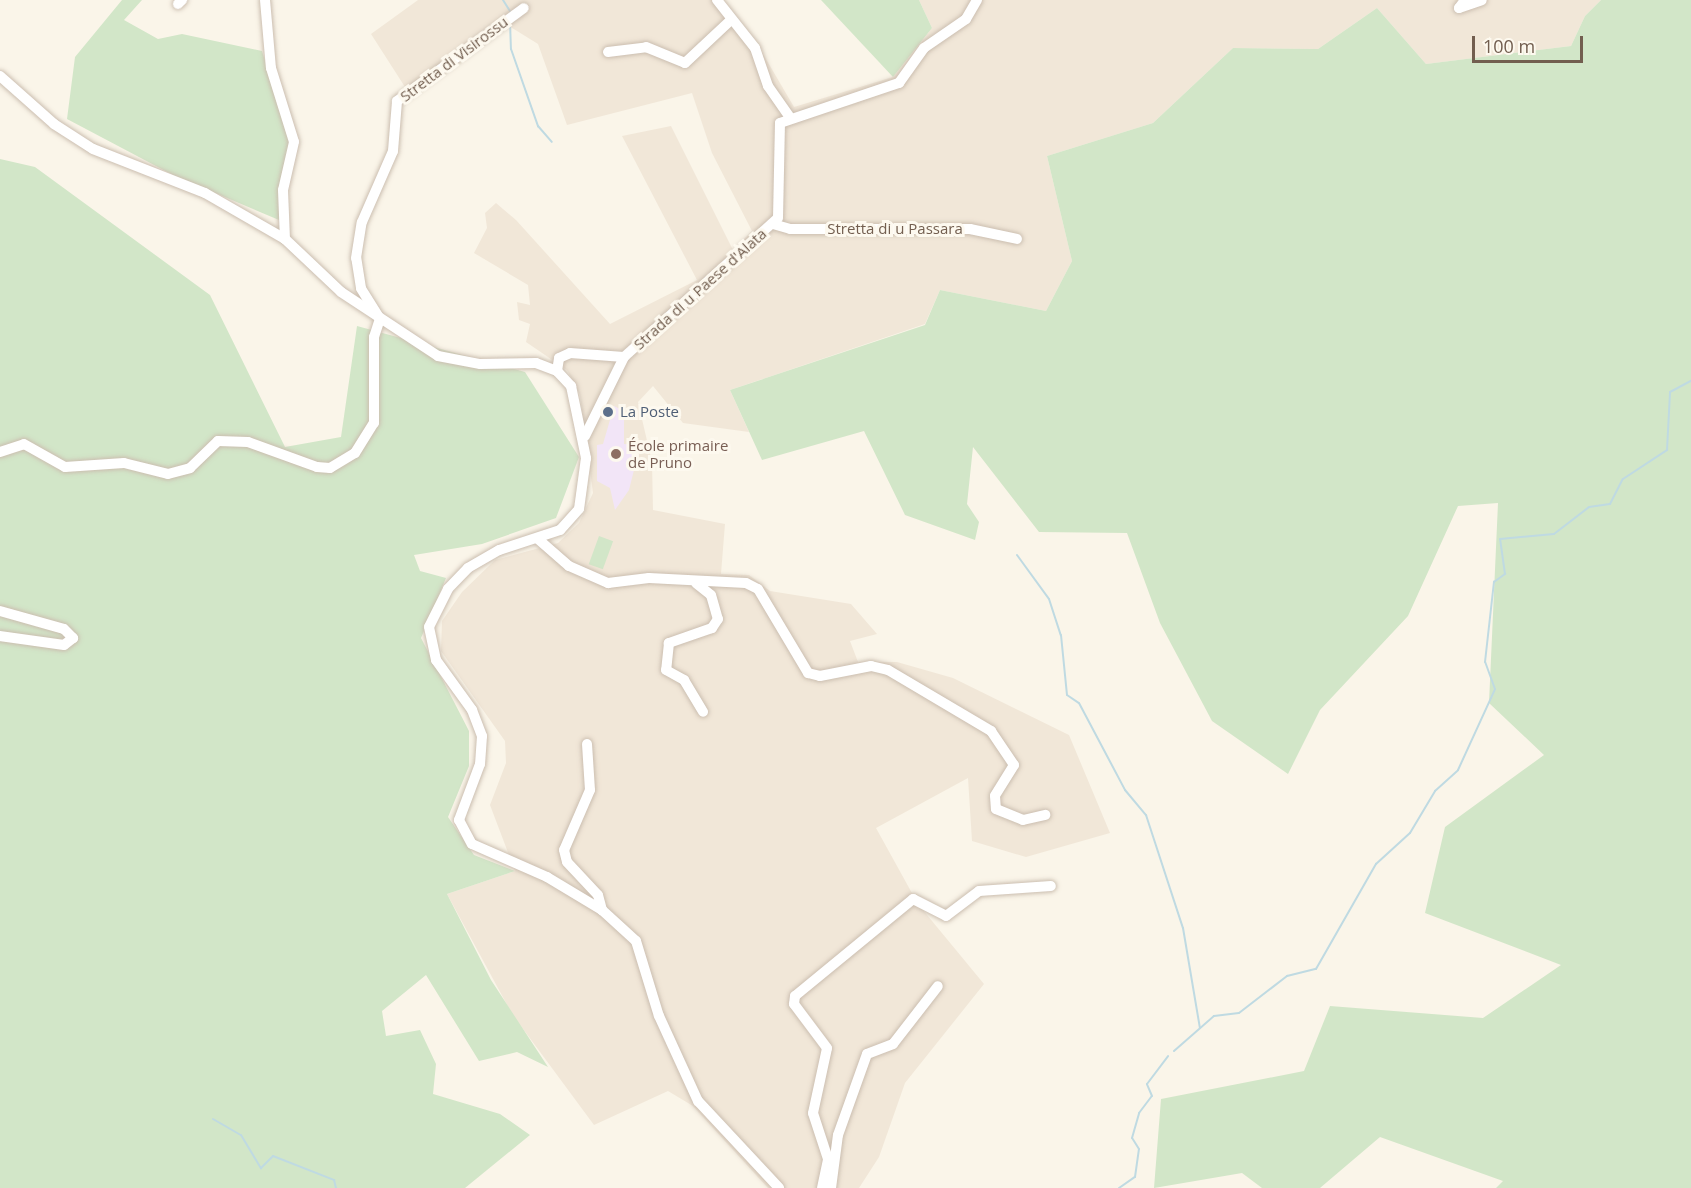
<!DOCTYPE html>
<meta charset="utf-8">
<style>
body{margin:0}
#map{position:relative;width:1691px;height:1188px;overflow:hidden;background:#faf5e9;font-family:"Open Sans",sans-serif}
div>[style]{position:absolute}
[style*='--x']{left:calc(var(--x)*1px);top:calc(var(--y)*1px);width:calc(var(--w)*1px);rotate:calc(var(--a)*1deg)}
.residential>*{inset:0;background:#f1e7d8}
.education>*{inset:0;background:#f2e5f7}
.green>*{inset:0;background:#d2e6c8;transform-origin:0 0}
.stream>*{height:2px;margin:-1px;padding:0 1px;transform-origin:1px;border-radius:1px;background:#bfdae2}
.roads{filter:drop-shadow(0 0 2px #cbbeb0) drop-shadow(0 0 2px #cbbeb0)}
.minor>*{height:10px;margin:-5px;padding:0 5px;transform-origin:5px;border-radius:5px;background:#fff}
.dots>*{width:16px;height:16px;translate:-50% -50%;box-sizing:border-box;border:3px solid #fdf9ef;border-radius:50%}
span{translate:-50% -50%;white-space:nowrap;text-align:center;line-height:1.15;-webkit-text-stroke:6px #fdf9ef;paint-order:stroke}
.street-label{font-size:15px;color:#725e4f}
.service-label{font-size:15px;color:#4e5e75}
.left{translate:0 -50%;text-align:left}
.education-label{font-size:15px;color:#785e54}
.scale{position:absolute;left:1472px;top:36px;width:111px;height:27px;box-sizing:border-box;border:3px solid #725e4f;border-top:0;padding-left:8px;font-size:18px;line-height:21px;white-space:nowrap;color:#725e4f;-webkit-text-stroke:4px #fdf9ef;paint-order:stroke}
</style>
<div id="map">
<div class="residential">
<div style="clip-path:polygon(418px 0,720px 0,759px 47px,794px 107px,893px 77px,932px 28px,919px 0,1601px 0,1585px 16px,1571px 46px,1426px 64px,1377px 8px,1318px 49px,1233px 48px,1153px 123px,1047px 156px,1072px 261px,1046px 311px,940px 290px,925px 324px,730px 390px,749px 432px,683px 423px,653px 386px,638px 402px,652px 462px,653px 510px,725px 524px,721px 574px,749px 575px,770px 591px,851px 604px,877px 634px,850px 641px,858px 662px,897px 662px,953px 678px,1069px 735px,1110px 833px,1026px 857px,972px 841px,968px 778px,876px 828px,918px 904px,984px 984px,905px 1083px,879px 1157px,859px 1188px,768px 1188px,693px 1106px,668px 1091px,594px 1125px,512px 1014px,447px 894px,515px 871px,490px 805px,506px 763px,505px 741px,441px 651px,442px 621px,462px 592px,495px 560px,558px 543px,579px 523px,593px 493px,580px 395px,567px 370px,526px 342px,530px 324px,519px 320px,517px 302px,530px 305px,528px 285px,474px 253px,487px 228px,485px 213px,496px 203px,516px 220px,610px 324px,697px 280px,622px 136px,671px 126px,733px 250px,752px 231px,712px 153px,692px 93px,567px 125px,538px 44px,509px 26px,405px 87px,371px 34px)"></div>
</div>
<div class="education">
<div style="clip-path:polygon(614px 406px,624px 411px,624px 444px,635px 445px,636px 462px,629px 490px,615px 510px,610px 488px,597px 481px,597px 445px,603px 444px)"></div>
</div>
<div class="green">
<div style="clip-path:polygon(122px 0,142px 0,124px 20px,158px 39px,182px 34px,262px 51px,290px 144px,279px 220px,173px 175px,67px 119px,75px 57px)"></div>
<div style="clip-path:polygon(821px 0,919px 0,932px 28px,893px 77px)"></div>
<div style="clip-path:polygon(1601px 0,1691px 0,1691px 1188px,1496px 1188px,1503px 1181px,1380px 1137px,1320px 1188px,1262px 1188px,1242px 1173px,1154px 1188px,1161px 1099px,1304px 1071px,1330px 1006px,1483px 1018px,1561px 965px,1425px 913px,1445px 827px,1544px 755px,1489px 703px,1498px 503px,1458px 506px,1408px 616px,1320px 710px,1288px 774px,1212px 721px,1160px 623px,1127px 533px,1039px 532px,973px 447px,967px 504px,979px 522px,975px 540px,905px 515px,864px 431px,762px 460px,730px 390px,925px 325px,940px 290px,1046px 311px,1072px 261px,1047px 156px,1153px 123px,1233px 48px,1318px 49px,1377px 8px,1426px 64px,1571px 46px,1585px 16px)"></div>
<div style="clip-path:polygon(0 159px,35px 167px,210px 295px,285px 447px,341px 437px,357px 326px,525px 372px,579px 457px,556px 518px,482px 544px,414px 555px,420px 571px,446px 578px,421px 638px,469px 731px,469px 766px,448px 817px,474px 855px,515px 871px,447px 894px,491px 980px,548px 1067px,517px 1052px,479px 1061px,426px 975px,382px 1011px,386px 1036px,420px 1030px,436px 1064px,433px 1094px,500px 1114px,530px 1135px,465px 1188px,0 1188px)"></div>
<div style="left:599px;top:536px;width:15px;height:30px;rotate:20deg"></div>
</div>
<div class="stream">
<div style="--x:503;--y:0;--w:13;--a:58"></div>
<div style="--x:510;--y:22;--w:27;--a:88"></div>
<div style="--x:511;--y:49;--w:82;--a:70.7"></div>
<div style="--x:538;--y:126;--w:21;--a:49"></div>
<div style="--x:1017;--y:555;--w:54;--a:54"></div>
<div style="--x:1049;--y:599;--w:38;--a:72"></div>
<div style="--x:1061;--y:635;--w:60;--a:84.3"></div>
<div style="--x:1067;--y:695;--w:14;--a:34"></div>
<div style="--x:1079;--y:703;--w:98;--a:62.1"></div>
<div style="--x:1125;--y:790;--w:33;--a:50"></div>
<div style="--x:1146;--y:815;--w:119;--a:71.9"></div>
<div style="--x:1183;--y:928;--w:101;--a:80.4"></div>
<div style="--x:1174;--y:1051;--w:53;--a:-41.2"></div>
<div style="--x:1214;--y:1016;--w:25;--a:-7"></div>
<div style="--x:1239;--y:1013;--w:61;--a:-37.6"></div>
<div style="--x:1287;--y:976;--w:30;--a:-14"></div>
<div style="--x:1316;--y:969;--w:121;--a:-60.3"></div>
<div style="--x:1376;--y:864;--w:46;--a:-42.4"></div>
<div style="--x:1410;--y:833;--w:49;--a:-59.2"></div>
<div style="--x:1435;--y:791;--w:31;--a:-42"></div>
<div style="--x:1458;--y:770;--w:89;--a:-65.4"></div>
<div style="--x:1495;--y:689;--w:29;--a:-110"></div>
<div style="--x:1485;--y:662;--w:81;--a:-83.6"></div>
<div style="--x:1494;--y:582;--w:14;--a:-36"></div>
<div style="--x:1505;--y:574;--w:35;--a:-98"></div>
<div style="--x:1500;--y:539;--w:54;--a:-5.3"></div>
<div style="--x:1554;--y:534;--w:44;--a:-37.6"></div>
<div style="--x:1589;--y:507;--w:21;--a:-8"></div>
<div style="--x:1610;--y:504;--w:28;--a:-63"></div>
<div style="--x:1623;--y:479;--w:53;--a:-33.4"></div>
<div style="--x:1667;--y:450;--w:58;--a:-87"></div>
<div style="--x:1670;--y:392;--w:24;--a:-28"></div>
<div style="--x:213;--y:1119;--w:32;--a:30"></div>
<div style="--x:241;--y:1135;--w:39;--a:59"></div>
<div style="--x:261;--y:1168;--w:17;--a:-45"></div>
<div style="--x:273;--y:1156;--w:66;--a:21.5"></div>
<div style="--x:334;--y:1180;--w:8;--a:76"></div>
<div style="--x:1119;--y:1188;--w:19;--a:-35"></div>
<div style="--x:1135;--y:1177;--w:28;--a:-82"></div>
<div style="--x:1139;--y:1149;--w:13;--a:-122"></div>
<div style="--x:1132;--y:1138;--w:26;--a:-74"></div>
<div style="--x:1139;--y:1113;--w:21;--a:-53"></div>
<div style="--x:1152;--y:1096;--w:13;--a:-113"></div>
<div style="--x:1147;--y:1084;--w:35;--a:-53"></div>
</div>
<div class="roads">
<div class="minor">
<div style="--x:265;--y:0;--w:68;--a:85"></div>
<div style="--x:271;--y:68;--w:77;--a:72.7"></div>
<div style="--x:294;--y:142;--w:49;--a:102.9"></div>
<div style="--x:283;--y:190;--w:49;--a:87.7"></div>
<div style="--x:717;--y:0;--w:61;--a:51.6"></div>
<div style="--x:755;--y:48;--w:40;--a:71.1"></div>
<div style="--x:768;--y:86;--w:37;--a:55"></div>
<div style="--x:1465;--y:0;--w:10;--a:127"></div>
<div style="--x:1459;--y:8;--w:24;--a:-19"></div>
<div style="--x:178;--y:4;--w:6;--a:-45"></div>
<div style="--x:608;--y:52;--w:38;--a:-7"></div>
<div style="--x:646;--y:47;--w:42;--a:22.3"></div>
<div style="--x:685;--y:63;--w:63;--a:-43.1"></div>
<div style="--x:0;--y:76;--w:72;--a:41.6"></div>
<div style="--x:54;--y:124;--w:46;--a:32.7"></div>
<div style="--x:93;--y:149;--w:120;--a:21.4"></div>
<div style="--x:205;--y:193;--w:92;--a:29.9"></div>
<div style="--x:285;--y:239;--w:77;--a:43.4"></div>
<div style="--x:341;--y:292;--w:116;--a:33.4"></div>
<div style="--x:438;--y:356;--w:43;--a:10.8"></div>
<div style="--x:480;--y:364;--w:56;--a:-1"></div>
<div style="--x:536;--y:363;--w:22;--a:21"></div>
<div style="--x:557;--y:371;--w:21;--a:47"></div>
<div style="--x:571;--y:386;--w:74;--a:78.2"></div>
<div style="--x:586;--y:458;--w:51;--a:97.8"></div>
<div style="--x:579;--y:509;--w:28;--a:132"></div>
<div style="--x:560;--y:530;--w:64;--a:161.8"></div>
<div style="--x:499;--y:550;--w:36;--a:150"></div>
<div style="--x:468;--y:568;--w:29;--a:134"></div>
<div style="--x:448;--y:589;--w:42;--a:116.6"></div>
<div style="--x:429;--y:627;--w:34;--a:78"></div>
<div style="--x:436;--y:660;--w:62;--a:54.2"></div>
<div style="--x:472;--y:710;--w:28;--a:69"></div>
<div style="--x:482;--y:736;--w:28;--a:94"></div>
<div style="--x:480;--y:764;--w:60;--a:110.6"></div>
<div style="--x:459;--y:820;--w:27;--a:62"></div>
<div style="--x:472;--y:844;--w:82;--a:23.7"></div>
<div style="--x:547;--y:877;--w:64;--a:31"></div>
<div style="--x:602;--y:910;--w:46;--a:42.4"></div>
<div style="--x:636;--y:941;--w:78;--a:73"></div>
<div style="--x:659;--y:1016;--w:94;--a:65.4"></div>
<div style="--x:698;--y:1101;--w:119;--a:47"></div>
<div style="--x:773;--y:224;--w:18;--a:16"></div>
<div style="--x:790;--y:229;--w:180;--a:0"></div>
<div style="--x:970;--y:229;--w:48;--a:12"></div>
<div style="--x:557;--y:371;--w:13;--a:-81"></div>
<div style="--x:559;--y:358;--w:12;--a:-24"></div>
<div style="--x:570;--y:353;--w:54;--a:4.2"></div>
<div style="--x:585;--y:436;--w:88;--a:-63.7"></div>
<div style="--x:624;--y:357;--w:207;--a:-42.1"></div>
<div style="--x:778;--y:218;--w:95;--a:-88.8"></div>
<div style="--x:780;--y:123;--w:126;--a:-18.6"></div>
<div style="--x:899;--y:83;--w:43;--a:-54.5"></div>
<div style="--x:924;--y:48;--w:51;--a:-34.6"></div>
<div style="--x:966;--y:19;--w:22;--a:-60"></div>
<div style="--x:0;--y:452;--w:25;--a:-18"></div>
<div style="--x:24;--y:444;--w:47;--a:29.3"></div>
<div style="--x:65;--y:467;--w:59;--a:-3.9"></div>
<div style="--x:124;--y:463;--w:45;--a:14"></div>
<div style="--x:168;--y:474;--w:23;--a:-15"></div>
<div style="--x:190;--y:468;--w:39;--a:-44"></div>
<div style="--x:218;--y:441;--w:30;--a:2"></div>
<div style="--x:248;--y:442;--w:73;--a:19.9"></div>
<div style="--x:317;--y:467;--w:13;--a:4"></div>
<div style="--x:330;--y:468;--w:29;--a:-31"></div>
<div style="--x:355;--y:453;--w:36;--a:-58"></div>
<div style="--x:374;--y:423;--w:86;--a:-90"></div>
<div style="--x:374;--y:337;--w:19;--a:-72"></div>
<div style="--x:380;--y:319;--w:36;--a:-122"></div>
<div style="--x:361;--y:288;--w:30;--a:-99"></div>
<div style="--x:356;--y:258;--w:36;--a:-81"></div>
<div style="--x:362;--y:222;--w:77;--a:-66.4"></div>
<div style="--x:393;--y:151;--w:50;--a:-85.4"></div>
<div style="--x:397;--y:101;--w:157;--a:-36.2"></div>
<div style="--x:538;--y:539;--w:41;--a:41.1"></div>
<div style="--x:569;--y:566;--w:43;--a:23.6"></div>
<div style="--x:608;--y:583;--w:41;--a:-7"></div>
<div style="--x:649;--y:578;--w:97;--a:3"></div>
<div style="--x:746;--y:583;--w:13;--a:27"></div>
<div style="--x:758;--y:589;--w:98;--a:59.2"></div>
<div style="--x:808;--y:673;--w:12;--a:14"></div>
<div style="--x:820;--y:676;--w:52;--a:-11.1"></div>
<div style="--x:871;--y:666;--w:17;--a:13"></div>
<div style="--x:888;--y:670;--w:120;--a:30.6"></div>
<div style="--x:991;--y:731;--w:41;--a:55.9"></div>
<div style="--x:1014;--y:765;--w:36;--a:122"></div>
<div style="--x:995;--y:796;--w:13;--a:86"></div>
<div style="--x:996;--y:809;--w:29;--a:22"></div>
<div style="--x:1023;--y:820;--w:23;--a:-13"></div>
<div style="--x:696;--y:583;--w:19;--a:39"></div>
<div style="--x:711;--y:595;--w:25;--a:74"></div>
<div style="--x:718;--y:619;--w:11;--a:124"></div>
<div style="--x:712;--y:628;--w:46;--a:160.8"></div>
<div style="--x:669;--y:643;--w:27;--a:96"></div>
<div style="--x:666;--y:670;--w:21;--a:29"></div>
<div style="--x:684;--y:680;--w:37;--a:59"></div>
<div style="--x:0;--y:611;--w:66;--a:15.7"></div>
<div style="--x:64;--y:629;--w:13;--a:45"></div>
<div style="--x:73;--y:638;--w:11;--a:142"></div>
<div style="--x:64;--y:645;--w:65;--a:-172"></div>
<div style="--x:587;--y:744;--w:46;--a:86.3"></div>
<div style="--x:590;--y:790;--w:65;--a:113.4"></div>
<div style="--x:564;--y:850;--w:12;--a:76"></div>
<div style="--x:567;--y:862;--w:45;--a:46.8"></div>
<div style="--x:598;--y:895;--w:16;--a:75"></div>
<div style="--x:822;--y:1188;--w:30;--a:-78"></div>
<div style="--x:828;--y:1159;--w:48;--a:-108.1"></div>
<div style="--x:813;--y:1113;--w:66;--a:-77.8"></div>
<div style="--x:827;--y:1048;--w:55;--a:-126.9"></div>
<div style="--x:794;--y:1004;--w:8;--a:-83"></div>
<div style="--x:795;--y:996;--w:153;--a:-39.4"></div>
<div style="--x:913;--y:899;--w:37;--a:27"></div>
<div style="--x:946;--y:916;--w:41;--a:-37.1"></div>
<div style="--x:979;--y:891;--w:72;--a:-4"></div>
<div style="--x:831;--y:1188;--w:53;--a:-82.5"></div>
<div style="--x:838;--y:1135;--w:86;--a:-70.3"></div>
<div style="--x:867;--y:1054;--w:28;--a:-21"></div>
<div style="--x:893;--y:1044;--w:73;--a:-52.2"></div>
</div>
</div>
<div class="dots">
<div style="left:608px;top:412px;background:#5c6f8a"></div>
<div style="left:616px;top:454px;background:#8d6e63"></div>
</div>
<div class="street-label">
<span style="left:454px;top:59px;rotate:-37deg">Stretta di Visirossu</span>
<span style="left:895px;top:229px">Stretta di u Passara</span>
<span style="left:700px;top:289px;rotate:-42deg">Strada di u Paese d'Alata</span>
</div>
<div class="service-label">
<span class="left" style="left:620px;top:412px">La Poste</span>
</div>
<div class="education-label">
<span class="left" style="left:628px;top:454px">École primaire<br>de Pruno</span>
</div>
<div class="scale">100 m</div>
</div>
